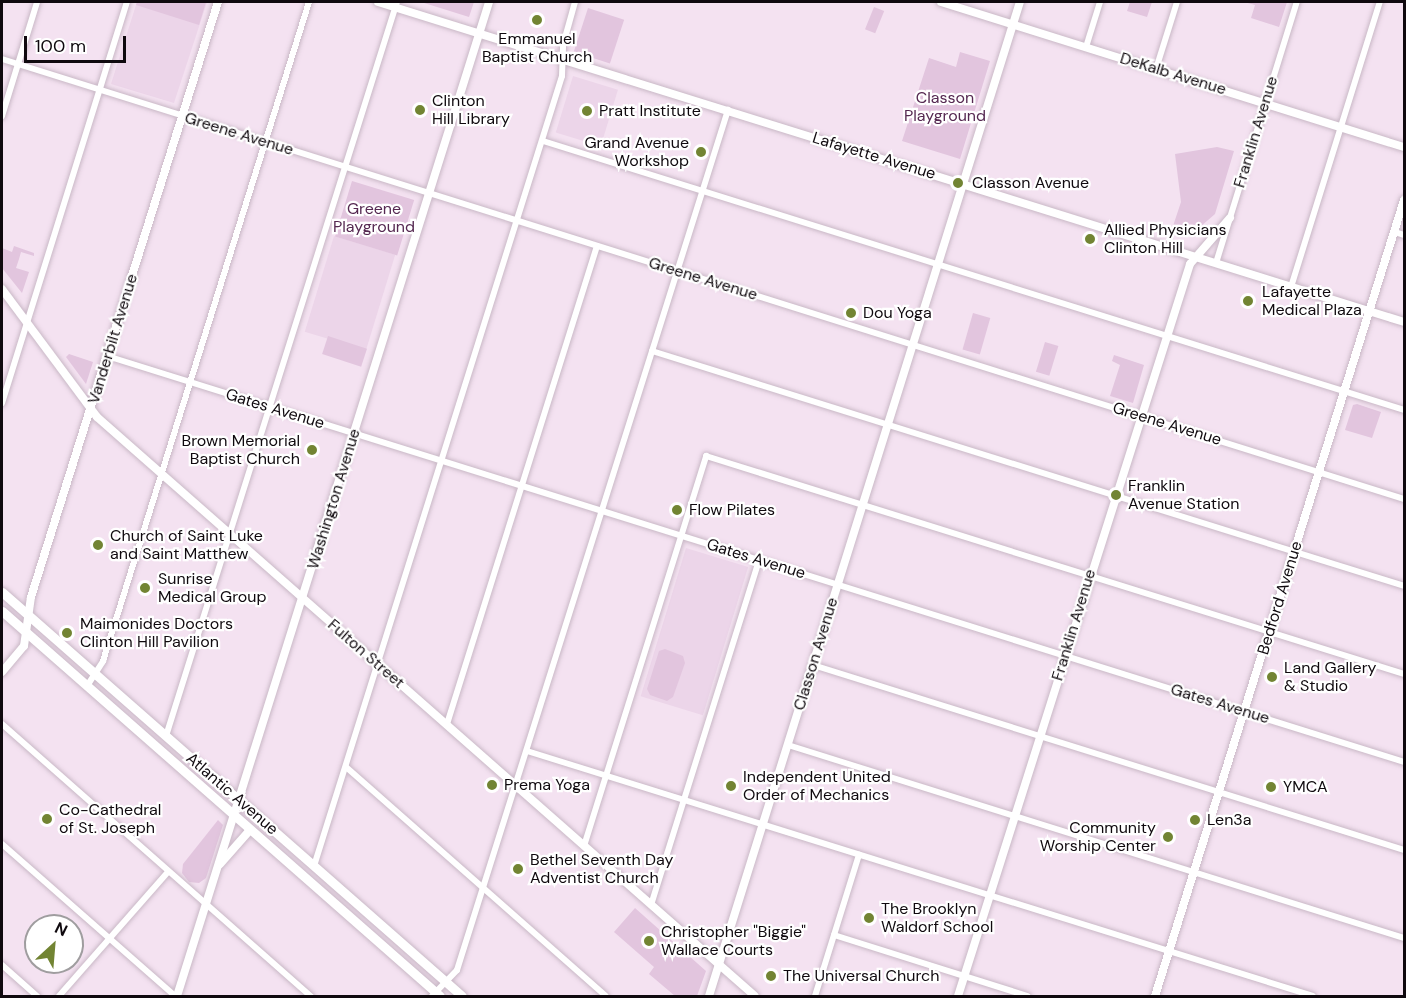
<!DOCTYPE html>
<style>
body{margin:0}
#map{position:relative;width:1406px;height:998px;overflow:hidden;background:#f4e2f1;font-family:"DM Sans",sans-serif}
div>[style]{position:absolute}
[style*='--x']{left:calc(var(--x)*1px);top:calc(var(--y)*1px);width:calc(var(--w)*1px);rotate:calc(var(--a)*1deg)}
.built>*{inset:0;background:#ecd5e9;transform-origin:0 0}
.green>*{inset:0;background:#e2c5de;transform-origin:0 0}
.roads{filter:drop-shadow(0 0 2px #c9b8c6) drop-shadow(0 0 2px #c9b8c6)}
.minor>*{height:6px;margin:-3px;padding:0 3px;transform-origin:3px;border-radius:3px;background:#fff}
.tertiary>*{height:8px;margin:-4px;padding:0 4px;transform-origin:4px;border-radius:4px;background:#fff}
.secondary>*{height:8px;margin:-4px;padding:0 4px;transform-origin:4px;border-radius:4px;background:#fff}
.primary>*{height:9px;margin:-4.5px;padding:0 4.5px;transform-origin:4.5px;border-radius:4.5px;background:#fff}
.dots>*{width:16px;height:16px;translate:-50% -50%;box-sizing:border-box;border:3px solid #fff;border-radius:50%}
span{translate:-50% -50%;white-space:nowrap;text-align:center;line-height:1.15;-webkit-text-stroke:4.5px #fff;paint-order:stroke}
.poi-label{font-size:16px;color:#0f090e}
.left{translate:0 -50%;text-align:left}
.right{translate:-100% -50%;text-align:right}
.street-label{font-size:16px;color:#0f090e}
.park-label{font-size:16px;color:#552851}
.frame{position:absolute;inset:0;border:3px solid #0f090e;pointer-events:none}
.north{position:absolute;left:24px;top:914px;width:60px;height:60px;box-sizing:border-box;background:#fff;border:2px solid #9f9d9f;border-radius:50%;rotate:26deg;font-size:16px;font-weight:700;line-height:24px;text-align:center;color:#0f090e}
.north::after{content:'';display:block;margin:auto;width:21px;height:27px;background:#728433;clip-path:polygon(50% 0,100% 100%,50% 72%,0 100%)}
.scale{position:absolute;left:24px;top:36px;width:102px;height:27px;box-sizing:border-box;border:3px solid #0f090e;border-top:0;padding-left:8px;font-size:18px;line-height:21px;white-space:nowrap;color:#0f090e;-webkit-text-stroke:4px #fff;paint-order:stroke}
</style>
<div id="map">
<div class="built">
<div style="clip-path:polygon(137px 2px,207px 2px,174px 103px,111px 84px)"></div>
<div style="left:573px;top:76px;width:47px;height:59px;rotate:17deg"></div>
<div style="left:334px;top:236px;width:64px;height:100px;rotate:17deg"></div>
<div style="left:686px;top:548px;width:65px;height:155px;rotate:17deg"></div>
</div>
<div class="green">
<div style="clip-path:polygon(137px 2px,206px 2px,199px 25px,136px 5px)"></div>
<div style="clip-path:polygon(421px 2px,474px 2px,469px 17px)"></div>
<div style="clip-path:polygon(1130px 2px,1152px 2px,1147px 17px,1127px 11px)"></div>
<div style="clip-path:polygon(1244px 2px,1287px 2px,1279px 27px,1251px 18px,1255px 5px)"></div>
<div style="left:874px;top:7px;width:11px;height:24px;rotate:22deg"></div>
<div style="left:588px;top:8px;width:38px;height:46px;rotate:18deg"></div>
<div style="clip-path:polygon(960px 52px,990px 61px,960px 159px,902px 141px,929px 58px,956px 67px)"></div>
<div style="clip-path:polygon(1217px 147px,1234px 151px,1215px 214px,1200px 227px,1190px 224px,1172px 229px,1181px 202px,1175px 154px)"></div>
<div style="left:352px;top:181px;width:65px;height:58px;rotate:17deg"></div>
<div style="clip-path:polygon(14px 246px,34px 253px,34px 256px,21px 252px,19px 259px,10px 256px,19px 259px,16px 268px,29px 272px,22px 293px,2px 268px,2px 248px,12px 252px)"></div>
<div style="left:973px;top:313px;width:18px;height:38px;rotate:16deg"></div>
<div style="left:328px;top:336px;width:41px;height:19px;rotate:18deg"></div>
<div style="left:1045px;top:342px;width:14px;height:31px;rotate:17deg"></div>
<div style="clip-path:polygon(69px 354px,93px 362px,86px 384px,66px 357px)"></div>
<div style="clip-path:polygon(1114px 355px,1144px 365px,1133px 403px,1110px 396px,1120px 365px,1112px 361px)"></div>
<div style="clip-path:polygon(1357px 404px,1381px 412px,1372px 438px,1345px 430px,1353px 405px)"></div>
<div style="clip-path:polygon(665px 649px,683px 656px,685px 663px,673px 697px,667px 701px,650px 695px,647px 689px,659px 651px)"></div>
<div style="clip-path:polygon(218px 820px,223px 825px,206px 878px,199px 883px,189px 882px,182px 873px,183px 864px)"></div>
<div style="clip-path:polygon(635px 908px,706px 971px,697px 996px,675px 996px,649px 974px,654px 967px,614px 932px)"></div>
</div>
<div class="roads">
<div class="minor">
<div style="--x:1086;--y:47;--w:47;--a:-72.7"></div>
<div style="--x:2;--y:59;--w:1469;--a:17.42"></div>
<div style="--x:1156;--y:69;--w:70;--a:-72.6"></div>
<div style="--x:2;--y:116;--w:119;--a:-72.9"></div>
<div style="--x:543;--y:141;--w:902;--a:17.35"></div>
<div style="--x:1395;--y:232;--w:9;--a:18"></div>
<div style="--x:1216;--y:263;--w:273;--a:-72.8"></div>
<div style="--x:1291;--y:287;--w:299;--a:-72.7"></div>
<div style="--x:652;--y:351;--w:788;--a:17.35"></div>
<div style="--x:107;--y:356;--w:1359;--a:17.38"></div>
<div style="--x:2;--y:403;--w:420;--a:-72.7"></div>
<div style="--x:813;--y:665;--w:619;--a:17.38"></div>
<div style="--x:87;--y:686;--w:30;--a:-57"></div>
<div style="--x:103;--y:661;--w:690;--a:-72.64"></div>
<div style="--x:2;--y:724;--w:412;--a:41.4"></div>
<div style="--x:447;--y:724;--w:501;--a:-72.58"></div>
<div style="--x:166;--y:736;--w:769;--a:-72.53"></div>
<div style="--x:788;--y:745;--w:646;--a:17.4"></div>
<div style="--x:527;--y:751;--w:823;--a:17.31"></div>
<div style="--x:346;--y:767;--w:346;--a:41.4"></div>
<div style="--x:2;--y:844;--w:230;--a:41.3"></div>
<div style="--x:584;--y:846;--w:409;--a:-72.6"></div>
<div style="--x:706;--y:456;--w:731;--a:17.34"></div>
<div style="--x:314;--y:866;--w:828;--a:-72.57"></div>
<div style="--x:562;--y:76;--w:31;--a:-88"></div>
<div style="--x:563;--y:45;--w:45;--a:-74.4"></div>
<div style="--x:651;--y:905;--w:362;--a:-72.6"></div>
<div style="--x:834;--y:935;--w:203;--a:17.5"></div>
<div style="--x:2;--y:965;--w:47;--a:41.5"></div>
<div style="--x:59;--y:996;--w:165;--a:-48.7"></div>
<div style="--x:432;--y:996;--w:36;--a:-46"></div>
<div style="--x:457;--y:970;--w:902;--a:-72.51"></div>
<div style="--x:815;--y:996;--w:148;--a:-72.7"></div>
</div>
<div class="tertiary">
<div style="--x:709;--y:996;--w:1042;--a:-72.63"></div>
<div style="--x:958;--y:996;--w:768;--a:-72.41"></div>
<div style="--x:1190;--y:264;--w:61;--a:-49"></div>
</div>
<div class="secondary">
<div style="--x:378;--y:2;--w:1075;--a:17.32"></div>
<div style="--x:941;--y:2;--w:485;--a:17.4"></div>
<div style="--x:2;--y:289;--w:159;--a:53.4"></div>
<div style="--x:97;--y:417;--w:876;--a:41.35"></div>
<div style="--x:2;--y:672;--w:34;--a:-50"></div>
<div style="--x:24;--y:646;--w:49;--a:-81.9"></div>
<div style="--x:31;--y:597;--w:624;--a:-72.55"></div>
<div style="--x:220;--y:864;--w:45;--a:-48.6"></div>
<div style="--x:177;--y:996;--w:1042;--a:-72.57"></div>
<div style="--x:1155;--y:996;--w:834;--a:-72.63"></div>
</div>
<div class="primary">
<div style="--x:2;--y:592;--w:612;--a:41.29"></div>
<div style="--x:2;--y:611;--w:583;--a:41.32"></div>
</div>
</div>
<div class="dots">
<div style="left:537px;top:20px;background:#728433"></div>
<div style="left:420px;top:110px;background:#728433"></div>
<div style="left:587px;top:111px;background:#728433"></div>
<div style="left:701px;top:152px;background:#728433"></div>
<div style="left:958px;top:183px;background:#728433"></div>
<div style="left:1090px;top:239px;background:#728433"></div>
<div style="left:1248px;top:301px;background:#728433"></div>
<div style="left:851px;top:313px;background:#728433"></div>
<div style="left:312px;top:450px;background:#728433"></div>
<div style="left:1116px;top:495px;background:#728433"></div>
<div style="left:677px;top:510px;background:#728433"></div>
<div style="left:98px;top:545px;background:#728433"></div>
<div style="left:145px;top:588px;background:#728433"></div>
<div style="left:67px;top:633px;background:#728433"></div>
<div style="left:1272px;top:677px;background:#728433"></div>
<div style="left:492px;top:785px;background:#728433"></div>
<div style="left:731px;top:786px;background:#728433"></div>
<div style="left:1271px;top:787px;background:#728433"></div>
<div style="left:47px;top:819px;background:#728433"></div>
<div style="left:1195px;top:820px;background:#728433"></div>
<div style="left:1168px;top:837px;background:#728433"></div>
<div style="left:518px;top:869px;background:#728433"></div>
<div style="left:869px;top:918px;background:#728433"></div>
<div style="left:649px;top:941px;background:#728433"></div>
<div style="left:771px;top:976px;background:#728433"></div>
</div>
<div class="poi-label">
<span style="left:537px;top:48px">Emmanuel<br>Baptist Church</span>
<span class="left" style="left:432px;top:110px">Clinton<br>Hill Library</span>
<span class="left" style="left:599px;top:111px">Pratt Institute</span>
<span class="right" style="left:689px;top:152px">Grand Avenue<br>Workshop</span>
<span class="left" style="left:972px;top:183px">Classon Avenue</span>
<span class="left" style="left:1104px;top:239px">Allied Physicians<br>Clinton Hill</span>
<span class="left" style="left:1262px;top:301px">Lafayette<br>Medical Plaza</span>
<span class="left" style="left:863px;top:313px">Dou Yoga</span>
<span class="right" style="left:300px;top:450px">Brown Memorial<br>Baptist Church</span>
<span class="left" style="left:1128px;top:495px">Franklin<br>Avenue Station</span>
<span class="left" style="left:689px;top:510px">Flow Pilates</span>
<span class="left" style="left:110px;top:545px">Church of Saint Luke<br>and Saint Matthew</span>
<span class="left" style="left:158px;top:588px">Sunrise<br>Medical Group</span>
<span class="left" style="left:80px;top:633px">Maimonides Doctors<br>Clinton Hill Pavilion</span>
<span class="left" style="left:1284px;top:677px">Land Gallery<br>&amp; Studio</span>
<span class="left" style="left:743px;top:786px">Independent United<br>Order of Mechanics</span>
<span class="left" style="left:504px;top:785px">Prema Yoga</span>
<span class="left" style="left:1283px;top:787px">YMCA</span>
<span class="left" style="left:59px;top:819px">Co-Cathedral<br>of St. Joseph</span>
<span class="left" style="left:1207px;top:820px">Len3a</span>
<span class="right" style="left:1156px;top:837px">Community<br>Worship Center</span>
<span class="left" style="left:530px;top:869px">Bethel Seventh Day<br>Adventist Church</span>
<span class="left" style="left:881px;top:918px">The Brooklyn<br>Waldorf School</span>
<span class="left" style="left:661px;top:941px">Christopher "Biggie"<br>Wallace Courts</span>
<span class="left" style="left:783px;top:976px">The Universal Church</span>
</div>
<div class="street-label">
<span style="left:1173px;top:74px;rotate:17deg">DeKalb Avenue</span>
<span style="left:1256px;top:132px;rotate:-73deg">Franklin Avenue</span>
<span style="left:239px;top:134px;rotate:17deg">Greene Avenue</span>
<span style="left:874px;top:156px;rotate:17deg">Lafayette Avenue</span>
<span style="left:703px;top:279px;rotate:17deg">Greene Avenue</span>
<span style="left:113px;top:339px;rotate:-73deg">Vanderbilt Avenue</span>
<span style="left:275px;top:409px;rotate:17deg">Gates Avenue</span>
<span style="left:1167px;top:424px;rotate:17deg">Greene Avenue</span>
<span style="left:334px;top:499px;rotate:-73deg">Washington Avenue</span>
<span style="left:756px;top:559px;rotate:17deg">Gates Avenue</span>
<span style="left:1280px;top:598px;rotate:-73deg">Bedford Avenue</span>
<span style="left:1074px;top:625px;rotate:-73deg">Franklin Avenue</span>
<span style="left:366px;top:654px;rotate:41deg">Fulton Street</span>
<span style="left:816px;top:654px;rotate:-73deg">Classon Avenue</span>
<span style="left:1220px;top:704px;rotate:17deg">Gates Avenue</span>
<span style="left:232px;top:794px;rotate:41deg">Atlantic Avenue</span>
</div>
<div class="park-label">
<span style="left:945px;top:107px">Classon<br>Playground</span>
<span style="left:374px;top:218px">Greene<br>Playground</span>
</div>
<div class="frame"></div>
<div class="north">N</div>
<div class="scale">100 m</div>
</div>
